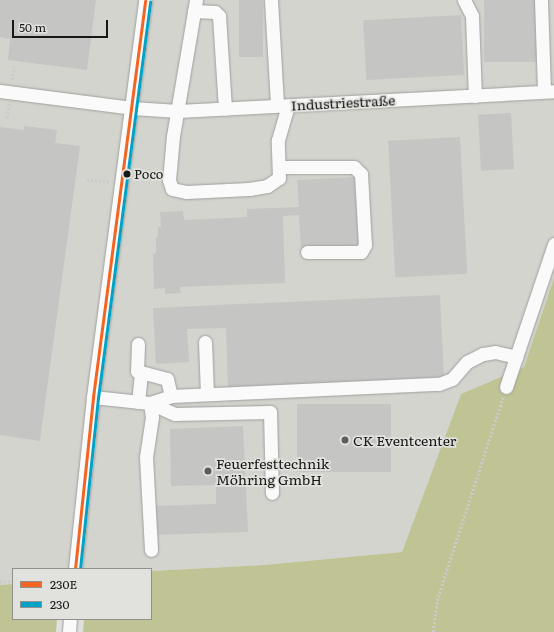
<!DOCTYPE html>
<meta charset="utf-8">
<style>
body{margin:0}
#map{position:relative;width:554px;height:632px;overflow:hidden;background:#e0e1df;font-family:Literata,serif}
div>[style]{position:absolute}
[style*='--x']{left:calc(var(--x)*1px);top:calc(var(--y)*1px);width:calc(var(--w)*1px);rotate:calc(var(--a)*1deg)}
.built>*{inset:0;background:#d2d4cd}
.forest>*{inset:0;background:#c0c393}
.building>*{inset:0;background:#c5c6c4;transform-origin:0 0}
.path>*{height:2.5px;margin-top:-1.25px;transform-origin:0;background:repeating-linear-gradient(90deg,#cbcbcb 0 2px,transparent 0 4px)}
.roads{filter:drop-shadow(0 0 1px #a0a09f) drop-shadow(0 0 1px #a0a09f)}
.minor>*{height:13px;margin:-6.5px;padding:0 6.5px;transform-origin:6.5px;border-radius:6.5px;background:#fafafa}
.bus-1>*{height:3px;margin:-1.5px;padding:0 1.5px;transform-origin:1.5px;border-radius:1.5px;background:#f26522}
.bus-2>*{height:3px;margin:-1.5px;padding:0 1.5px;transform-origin:1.5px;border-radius:1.5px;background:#01a2c5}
.dots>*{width:11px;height:11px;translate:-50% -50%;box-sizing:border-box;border:2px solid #e1e2de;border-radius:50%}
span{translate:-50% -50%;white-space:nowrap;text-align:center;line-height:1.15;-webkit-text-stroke:3.5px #e1e2de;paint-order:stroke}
.bus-label{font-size:13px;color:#171716}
.left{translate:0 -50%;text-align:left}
.street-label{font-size:14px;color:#171716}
.poi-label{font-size:14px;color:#171716}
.legend{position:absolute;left:12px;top:568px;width:140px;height:52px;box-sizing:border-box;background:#e1e2de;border:1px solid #90918e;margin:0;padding:5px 7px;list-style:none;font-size:12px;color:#171716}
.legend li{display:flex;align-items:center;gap:8px;height:20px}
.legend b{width:20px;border:1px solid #90918e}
.scale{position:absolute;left:12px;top:20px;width:96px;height:18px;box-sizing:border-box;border:2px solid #171716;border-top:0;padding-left:5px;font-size:12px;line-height:14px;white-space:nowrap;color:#171716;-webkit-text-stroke:3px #e1e2de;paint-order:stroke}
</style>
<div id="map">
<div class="built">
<div style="clip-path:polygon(0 0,554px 0,554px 278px,524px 367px,461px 394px,402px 552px,264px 565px,151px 571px,13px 569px,13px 584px,0 585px)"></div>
</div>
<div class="forest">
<div style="clip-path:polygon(554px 278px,554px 632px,83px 632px,84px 619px,151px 619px,151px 571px,264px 565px,402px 552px,461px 394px,524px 367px)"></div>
<div style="clip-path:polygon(13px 584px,13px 619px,57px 619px,56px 632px,0 632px,0 585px)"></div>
</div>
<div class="building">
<div style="clip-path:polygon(0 0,96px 0,87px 70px,8px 60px,10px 39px,0 37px)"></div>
<div style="left:239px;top:0;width:24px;height:57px"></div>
<div style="left:484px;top:0;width:53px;height:62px"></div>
<div style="left:461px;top:15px;width:60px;height:98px;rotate:87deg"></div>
<div style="left:511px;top:113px;width:56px;height:33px;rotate:87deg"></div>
<div style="clip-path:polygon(24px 126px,57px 130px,55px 143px,80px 146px,40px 441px,0 435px,0 127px,24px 130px)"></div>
<div style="left:460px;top:137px;width:137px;height:72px;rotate:87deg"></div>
<div style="clip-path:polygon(355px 177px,358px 245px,301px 248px,299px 215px,283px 216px,285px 283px,180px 287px,181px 293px,165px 294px,165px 288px,154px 289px,153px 254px,156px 253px,156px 237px,158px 237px,158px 227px,161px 227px,160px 212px,183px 211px,184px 220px,247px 217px,247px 209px,299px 207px,297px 180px)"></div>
<div style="clip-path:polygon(440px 295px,444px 377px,228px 387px,226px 328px,187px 329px,189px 362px,156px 364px,153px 308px)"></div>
<div style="left:391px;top:404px;width:68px;height:94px;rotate:90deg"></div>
<div style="clip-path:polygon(243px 426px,248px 532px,154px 535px,153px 506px,216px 504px,216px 485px,171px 486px,170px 429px)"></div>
</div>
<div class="path">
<div style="--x:12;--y:80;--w:13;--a:-81"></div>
<div style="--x:7;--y:118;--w:15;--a:-82"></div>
<div style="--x:87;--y:180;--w:22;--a:3"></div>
<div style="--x:0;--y:582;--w:13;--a:-4"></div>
<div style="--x:433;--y:632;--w:35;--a:-82"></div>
<div style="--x:438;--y:597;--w:210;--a:-72"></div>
</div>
<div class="roads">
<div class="minor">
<div style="--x:196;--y:0;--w:138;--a:99.6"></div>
<div style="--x:173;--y:136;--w:44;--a:95.2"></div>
<div style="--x:169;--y:180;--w:9;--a:72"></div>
<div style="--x:172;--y:189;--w:14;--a:12"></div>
<div style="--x:186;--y:192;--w:63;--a:-2.7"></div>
<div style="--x:249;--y:189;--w:18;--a:-9"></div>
<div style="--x:267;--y:186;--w:14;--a:-34"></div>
<div style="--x:279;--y:178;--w:38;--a:-92"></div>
<div style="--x:278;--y:140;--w:36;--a:-74"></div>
<div style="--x:271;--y:0;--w:105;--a:86.7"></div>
<div style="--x:464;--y:0;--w:18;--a:63"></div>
<div style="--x:472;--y:16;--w:80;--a:87.9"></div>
<div style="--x:541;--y:0;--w:91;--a:88.1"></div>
<div style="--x:194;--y:11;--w:21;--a:3"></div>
<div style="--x:215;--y:12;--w:6;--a:45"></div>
<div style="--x:219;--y:16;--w:93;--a:86.3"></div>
<div style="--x:0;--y:91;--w:133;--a:7.3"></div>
<div style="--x:132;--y:108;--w:46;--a:3.7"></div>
<div style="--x:178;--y:111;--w:377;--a:-3"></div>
<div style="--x:280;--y:167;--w:74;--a:0"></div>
<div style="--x:354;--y:167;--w:10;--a:45"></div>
<div style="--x:361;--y:174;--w:71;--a:86.8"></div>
<div style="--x:365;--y:245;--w:8;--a:120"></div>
<div style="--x:361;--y:252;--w:54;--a:180"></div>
<div style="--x:205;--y:342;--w:52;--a:87.8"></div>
<div style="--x:138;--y:344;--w:27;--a:92"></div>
<div style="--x:137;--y:371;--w:31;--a:15"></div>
<div style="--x:167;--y:379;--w:17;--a:77"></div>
<div style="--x:506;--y:387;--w:151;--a:-71.4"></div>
<div style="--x:93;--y:397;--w:57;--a:6"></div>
<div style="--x:150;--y:403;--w:14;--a:82"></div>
<div style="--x:152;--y:417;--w:40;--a:98.5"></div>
<div style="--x:146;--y:457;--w:93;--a:86.9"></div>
<div style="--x:138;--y:402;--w:28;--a:-84"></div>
<div style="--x:150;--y:403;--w:22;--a:-18"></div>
<div style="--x:171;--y:396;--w:268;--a:-2.6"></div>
<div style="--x:439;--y:384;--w:14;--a:-21"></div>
<div style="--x:452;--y:379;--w:23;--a:-49"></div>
<div style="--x:467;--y:362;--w:18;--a:-27"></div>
<div style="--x:483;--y:354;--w:12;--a:-9"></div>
<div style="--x:495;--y:352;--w:22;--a:13"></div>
<div style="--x:150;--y:403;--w:27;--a:24"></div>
<div style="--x:175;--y:414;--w:95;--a:-1.2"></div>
<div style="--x:270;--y:412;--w:81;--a:88.6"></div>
<div style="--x:75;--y:569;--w:173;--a:-84"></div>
<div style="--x:93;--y:397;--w:400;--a:-82.5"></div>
<div style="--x:69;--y:632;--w:13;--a:-86"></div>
</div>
</div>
<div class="bus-1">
<div style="--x:75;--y:569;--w:173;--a:-84"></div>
<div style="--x:93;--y:397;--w:400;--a:-82.5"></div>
</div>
<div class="bus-2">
<div style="--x:80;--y:569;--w:172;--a:-84"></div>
<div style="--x:98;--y:398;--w:400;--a:-82.5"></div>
</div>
<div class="dots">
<div style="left:127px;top:174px;background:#171716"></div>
<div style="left:345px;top:440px;background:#5d5e5c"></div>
<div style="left:208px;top:471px;background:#5d5e5c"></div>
</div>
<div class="bus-label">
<span class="left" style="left:134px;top:174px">Poco</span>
</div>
<div class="street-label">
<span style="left:343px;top:102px;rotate:-3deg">Industriestraße</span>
</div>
<div class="poi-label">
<span class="left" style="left:353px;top:440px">CK Eventcenter</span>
<span class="left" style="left:216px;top:471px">Feuerfesttechnik<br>Möhring GmbH</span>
</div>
<ul class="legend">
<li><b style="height:5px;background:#f26522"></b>230E</li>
<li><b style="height:5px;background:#01a2c5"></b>230</li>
</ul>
<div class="scale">50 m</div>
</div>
